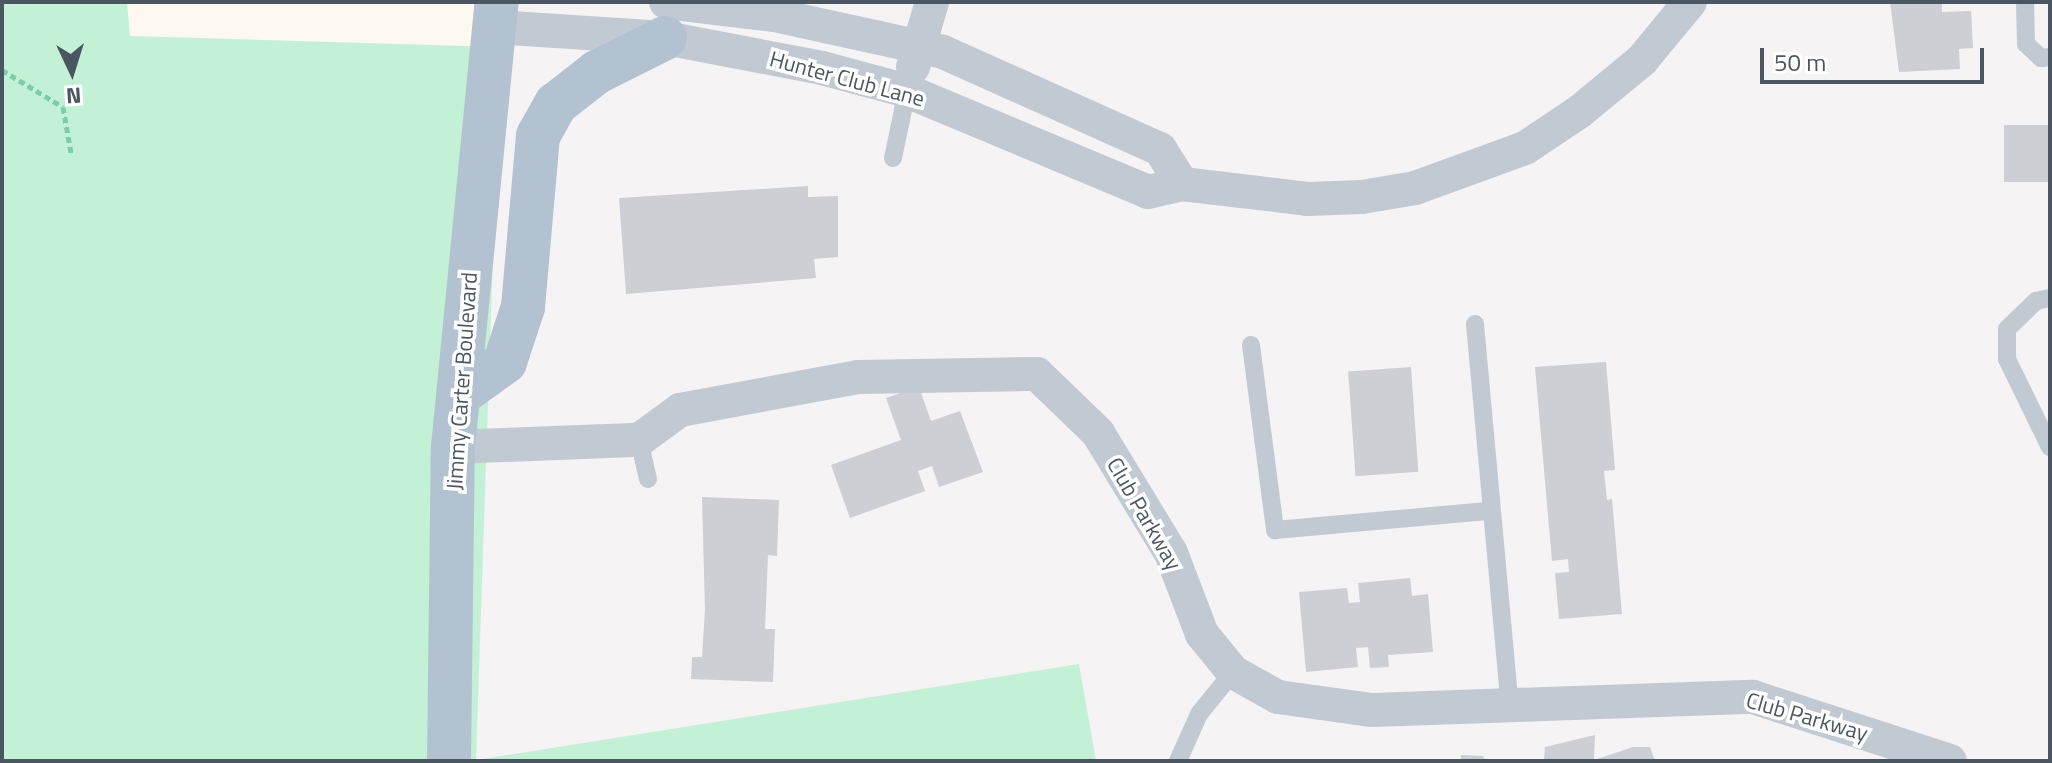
<!DOCTYPE html>
<style>
body{margin:0}
#map{position:relative;width:2052px;height:763px;overflow:hidden;background:#f5f3f3;font-family:"Titillium Web",sans-serif}
div>[style]{position:absolute}
[style*='--x']{left:calc(var(--x)*1px);top:calc(var(--y)*1px);width:calc(var(--w)*1px);rotate:calc(var(--a)*1deg)}
.commercial>*{inset:0;background:#fdf9ef}
.green>*{inset:0;background:#c3f1d5}
.building>*{inset:0;background:#cdcfd5;transform-origin:0 0}
.path>*{height:5px;margin-top:-2.5px;transform-origin:0;background:repeating-linear-gradient(90deg,#7ad0a6 0 6px,transparent 0 10px)}
.lane>*{height:18px;margin:-9px;padding:0 9px;transform-origin:9px;border-radius:9px;background:#c1cad2}
.street>*{height:34px;margin:-17px;padding:0 17px;transform-origin:17px;border-radius:17px;background:#c1cad2}
.primary>*{height:44px;margin:-22px;padding:0 22px;transform-origin:22px;border-radius:22px;background:#b3c2d1}
span{translate:-50% -50%;white-space:nowrap;text-align:center;line-height:1.15;-webkit-text-stroke:7px #fff;paint-order:stroke}
.street-label{font-size:22px;color:#4a5661}
.frame{position:absolute;inset:0;border:4px solid #4a5661;pointer-events:none}
.north{position:absolute;left:32px;top:32px;width:80px;height:80px;-webkit-text-stroke:6px #fff;paint-order:stroke;rotate:176deg;font-size:22px;font-weight:700;line-height:32px;text-align:center;color:#4a5661}
.north::after{content:'';display:block;margin:auto;width:28px;height:36px;background:#4a5661;clip-path:polygon(50% 0,100% 100%,50% 72%,0 100%)}
.scale{position:absolute;left:1760px;top:48px;width:224px;height:36px;box-sizing:border-box;border:4px solid #4a5661;border-top:0;padding-left:10px;font-size:24px;line-height:28px;white-space:nowrap;color:#4a5661;-webkit-text-stroke:6px #fff;paint-order:stroke}
</style>
<div id="map">
<div class="commercial">
<div style="clip-path:polygon(127px 2px,503px 2px,500px 47px,129px 36px)"></div>
</div>
<div class="green">
<div style="clip-path:polygon(2px 2px,127px 2px,130px 36px,500px 47px,476px 760px,1079px 664px,1096px 761px,2px 761px)"></div>
</div>
<div class="building">
<div style="clip-path:polygon(1890px 2px,1942px 2px,1942px 12px,1971px 11px,1973px 48px,1959px 49px,1960px 69px,1899px 72px)"></div>
<div style="left:2050px;top:125px;width:57px;height:46px;rotate:90deg"></div>
<div style="clip-path:polygon(808px 186px,808px 197px,838px 196px,838px 257px,814px 259px,816px 278px,626px 294px,619px 198px)"></div>
<div style="clip-path:polygon(1606px 362px,1615px 470px,1604px 471px,1607px 500px,1612px 499px,1622px 614px,1559px 619px,1555px 573px,1569px 572px,1568px 559px,1552px 561px,1535px 367px)"></div>
<div style="left:1411px;top:367px;width:105px;height:63px;rotate:86deg"></div>
<div style="clip-path:polygon(919px 387px,931px 421px,960px 411px,983px 472px,939px 487px,932px 466px,918px 471px,925px 491px,850px 518px,831px 465px,901px 440px,886px 398px)"></div>
<div style="clip-path:polygon(702px 497px,779px 500px,777px 556px,768px 555px,765px 629px,775px 629px,773px 682px,691px 679px,692px 657px,702px 657px,705px 610px)"></div>
<div style="clip-path:polygon(1410px 578px,1412px 596px,1428px 594px,1433px 652px,1388px 655px,1389px 667px,1370px 668px,1368px 647px,1356px 648px,1358px 667px,1306px 672px,1299px 592px,1347px 588px,1349px 603px,1360px 602px,1358px 583px)"></div>
<div style="clip-path:polygon(1595px 735px,1594px 760px,1633px 747px,1650px 747px,1655px 761px,1544px 761px,1545px 747px)"></div>
<div style="clip-path:polygon(1461px 755px,1483px 756px,1485px 761px,1461px 761px)"></div>
</div>
<div class="path">
<div style="--x:2;--y:70;--w:71;--a:31.2"></div>
<div style="--x:63;--y:107;--w:47;--a:80.1"></div>
</div>
<div class="lane">
<div style="--x:2025;--y:2;--w:42;--a:88.6"></div>
<div style="--x:2026;--y:44;--w:21;--a:43"></div>
<div style="--x:2041;--y:58;--w:9;--a:-6"></div>
<div style="--x:893;--y:158;--w:68;--a:-78.2"></div>
<div style="--x:2050;--y:298;--w:14;--a:168"></div>
<div style="--x:2036;--y:301;--w:40;--a:136"></div>
<div style="--x:2007;--y:329;--w:30;--a:90"></div>
<div style="--x:2007;--y:359;--w:98;--a:64"></div>
<div style="--x:1475;--y:324;--w:379;--a:84.8"></div>
<div style="--x:1251;--y:345;--w:187;--a:82.6"></div>
<div style="--x:1275;--y:530;--w:216;--a:-5.1"></div>
<div style="--x:639;--y:440;--w:40;--a:77"></div>
<div style="--x:1178;--y:761;--w:51;--a:-65.9"></div>
<div style="--x:1199;--y:714;--w:54;--a:-51"></div>
</div>
<div class="street">
<div style="--x:666;--y:2;--w:109;--a:6.9"></div>
<div style="--x:774;--y:15;--w:173;--a:12.3"></div>
<div style="--x:943;--y:52;--w:238;--a:24.1"></div>
<div style="--x:1160;--y:149;--w:41;--a:57.8"></div>
<div style="--x:495;--y:27;--w:170;--a:3.7"></div>
<div style="--x:665;--y:38;--w:160;--a:10.8"></div>
<div style="--x:822;--y:68;--w:88;--a:15.1"></div>
<div style="--x:907;--y:91;--w:261;--a:22.7"></div>
<div style="--x:1148;--y:192;--w:35;--a:-13"></div>
<div style="--x:1182;--y:184;--w:126;--a:6.8"></div>
<div style="--x:1307;--y:199;--w:55;--a:-2.1"></div>
<div style="--x:1362;--y:197;--w:54;--a:-9.6"></div>
<div style="--x:1415;--y:188;--w:117;--a:-20"></div>
<div style="--x:1525;--y:148;--w:65;--a:-33.7"></div>
<div style="--x:1579;--y:112;--w:82;--a:-39.5"></div>
<div style="--x:1642;--y:60;--w:75;--a:-50.4"></div>
<div style="--x:913;--y:67;--w:68;--a:-73.7"></div>
<div style="--x:453;--y:447;--w:186;--a:-2.2"></div>
<div style="--x:639;--y:440;--w:51;--a:-36.2"></div>
<div style="--x:680;--y:410;--w:181;--a:-10.5"></div>
<div style="--x:858;--y:377;--w:179;--a:-1"></div>
<div style="--x:1037;--y:374;--w:85;--a:44"></div>
<div style="--x:1098;--y:433;--w:140;--a:58.7"></div>
<div style="--x:1171;--y:553;--w:87;--a:69.1"></div>
<div style="--x:1202;--y:634;--w:49;--a:50.8"></div>
<div style="--x:1233;--y:672;--w:51;--a:29.1"></div>
<div style="--x:1278;--y:697;--w:95;--a:7.9"></div>
<div style="--x:1372;--y:710;--w:381;--a:-2"></div>
<div style="--x:1753;--y:697;--w:207;--a:18"></div>
</div>
<div class="primary">
<div style="--x:458;--y:396;--w:58;--a:-35.9"></div>
<div style="--x:505;--y:362;--w:58;--a:-71.9"></div>
<div style="--x:523;--y:307;--w:172;--a:-85"></div>
<div style="--x:538;--y:136;--w:37;--a:-61"></div>
<div style="--x:556;--y:104;--w:52;--a:-38"></div>
<div style="--x:597;--y:72;--w:76;--a:-26.6"></div>
<div style="--x:449;--y:761;--w:314;--a:-89.3"></div>
<div style="--x:453;--y:447;--w:447;--a:-84.4"></div>
</div>
<div class="street-label">
<span style="left:847px;top:79px;rotate:15deg">Hunter Club Lane</span>
<span style="left:462px;top:381px;rotate:-86deg">Jimmy Carter Boulevard</span>
<span style="left:1144px;top:514px;rotate:60deg">Club Parkway</span>
<span style="left:1807px;top:717px;rotate:16deg">Club Parkway</span>
</div>
<div class="frame"></div>
<div class="north">N</div>
<div class="scale">50 m</div>
</div>
